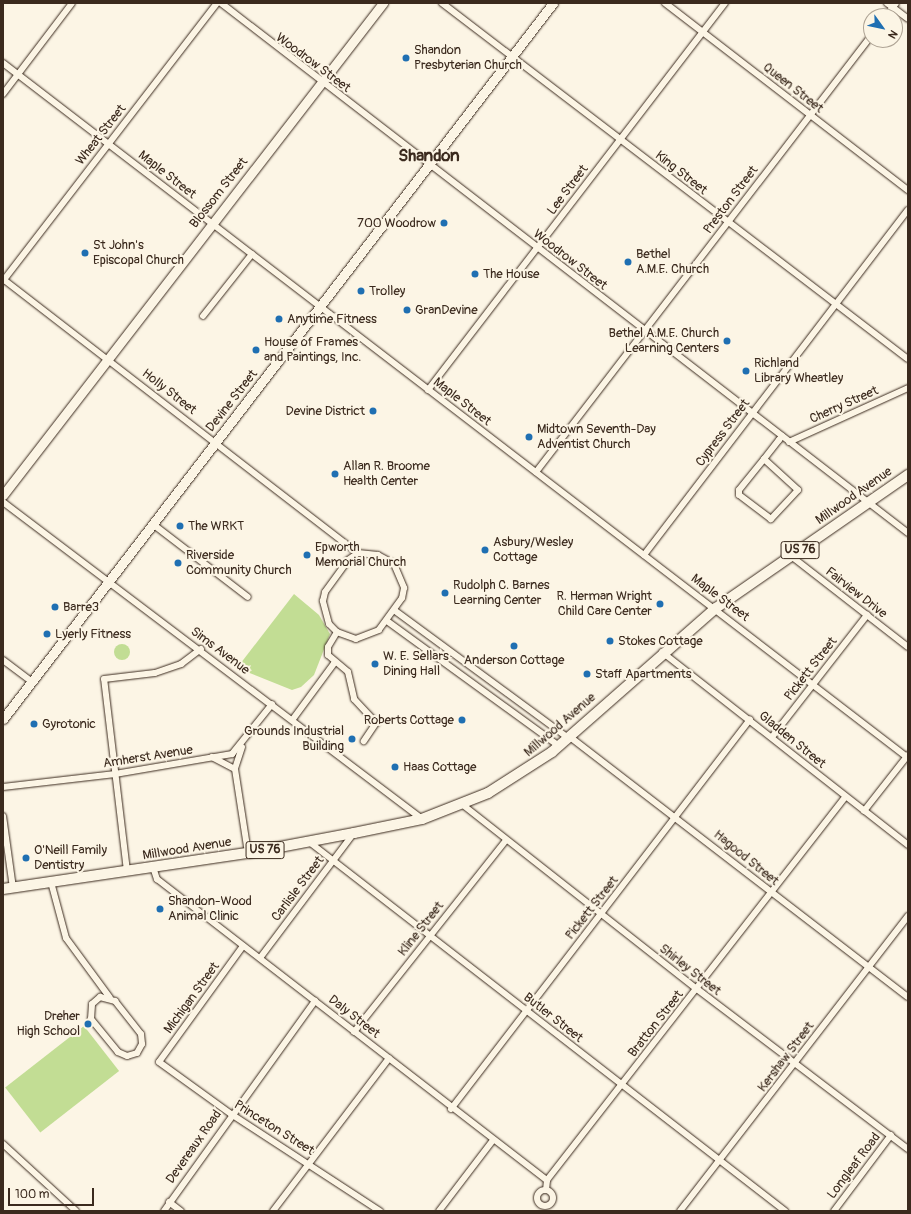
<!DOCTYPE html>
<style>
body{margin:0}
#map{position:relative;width:911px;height:1214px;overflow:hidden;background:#fcf5e5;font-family:Pangolin,sans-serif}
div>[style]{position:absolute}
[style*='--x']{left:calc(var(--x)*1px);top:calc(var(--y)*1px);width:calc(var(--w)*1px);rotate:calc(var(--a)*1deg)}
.green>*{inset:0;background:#c2dd94;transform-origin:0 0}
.round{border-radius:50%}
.roads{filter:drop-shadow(0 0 1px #3b2a1e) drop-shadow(0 0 1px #3b2a1e)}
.street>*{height:6px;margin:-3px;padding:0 3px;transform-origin:3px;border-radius:3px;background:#fcf5e5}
.street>.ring{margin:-3px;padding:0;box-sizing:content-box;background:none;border:6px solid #fcf5e5;border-radius:50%}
.secondary>*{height:9px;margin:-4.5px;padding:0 4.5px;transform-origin:4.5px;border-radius:4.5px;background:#fcf5e5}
.primary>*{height:10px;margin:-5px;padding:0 5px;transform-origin:5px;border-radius:5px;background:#fcf5e5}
.dots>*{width:11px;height:11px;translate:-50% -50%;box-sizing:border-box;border:2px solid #fcf5e5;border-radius:50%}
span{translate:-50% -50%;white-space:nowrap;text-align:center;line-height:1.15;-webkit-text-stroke:4px #fcf5e5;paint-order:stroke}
.shield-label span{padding:1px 3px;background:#fcf5e5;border:1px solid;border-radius:3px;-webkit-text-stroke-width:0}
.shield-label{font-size:12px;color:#3b2a1e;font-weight:700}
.poi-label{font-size:13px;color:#3b2a1e}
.left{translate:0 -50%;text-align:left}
.right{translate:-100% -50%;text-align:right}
.street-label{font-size:13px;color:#3b2a1e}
.district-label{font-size:17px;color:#3b2a1e;font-weight:700}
.frame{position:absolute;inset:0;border:4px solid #3b2a1e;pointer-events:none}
.north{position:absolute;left:863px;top:8px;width:40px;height:40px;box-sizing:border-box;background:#fcf5e5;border:1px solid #afa495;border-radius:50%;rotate:123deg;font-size:11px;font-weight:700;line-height:16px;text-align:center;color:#3b2a1e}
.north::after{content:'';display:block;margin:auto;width:14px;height:18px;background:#1f6fb2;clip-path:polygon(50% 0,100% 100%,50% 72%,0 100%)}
.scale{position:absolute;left:8px;top:1188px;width:86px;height:18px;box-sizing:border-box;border:2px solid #3b2a1e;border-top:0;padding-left:5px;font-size:12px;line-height:14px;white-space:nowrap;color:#3b2a1e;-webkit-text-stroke:3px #fcf5e5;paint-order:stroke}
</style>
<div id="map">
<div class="green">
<div style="clip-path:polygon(294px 594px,319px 615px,330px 634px,314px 675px,301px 687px,292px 690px,237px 668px)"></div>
<div class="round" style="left:114px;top:644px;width:16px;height:16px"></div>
<div style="left:84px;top:1026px;width:57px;height:100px;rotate:52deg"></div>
</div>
<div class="roads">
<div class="street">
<div style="--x:221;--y:3;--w:868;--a:37.65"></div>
<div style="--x:442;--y:3;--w:586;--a:37.38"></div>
<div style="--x:665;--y:3;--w:307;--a:37.6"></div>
<div style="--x:887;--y:3;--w:26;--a:37"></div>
<div style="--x:886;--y:16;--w:16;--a:-52"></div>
<div style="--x:3;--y:63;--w:1141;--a:37.52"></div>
<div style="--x:3;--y:94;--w:114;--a:-52.8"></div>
<div style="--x:3;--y:279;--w:448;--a:37.7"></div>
<div style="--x:3;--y:281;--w:351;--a:-52.4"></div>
<div style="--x:203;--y:316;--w:79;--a:-51.7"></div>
<div style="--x:428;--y:390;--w:488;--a:-52.5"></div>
<div style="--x:789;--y:442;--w:131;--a:-24.4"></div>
<div style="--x:764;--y:459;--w:46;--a:42.4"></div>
<div style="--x:798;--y:490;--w:40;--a:133"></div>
<div style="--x:771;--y:519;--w:40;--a:-143"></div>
<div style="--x:739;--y:495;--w:5;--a:-90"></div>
<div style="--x:739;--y:490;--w:40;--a:-51"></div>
<div style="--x:764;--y:459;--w:24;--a:-52"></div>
<div style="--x:779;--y:440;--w:5;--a:-53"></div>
<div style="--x:536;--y:472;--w:550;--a:-52.46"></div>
<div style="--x:3;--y:502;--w:525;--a:37.11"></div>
<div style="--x:154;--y:525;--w:118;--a:37.5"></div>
<div style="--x:358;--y:553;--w:20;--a:6"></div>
<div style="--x:378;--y:555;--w:18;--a:29"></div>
<div style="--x:394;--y:564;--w:26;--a:67"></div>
<div style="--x:404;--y:588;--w:10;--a:101"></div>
<div style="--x:402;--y:598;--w:39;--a:126"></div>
<div style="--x:379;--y:630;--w:25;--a:159"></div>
<div style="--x:356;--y:639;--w:20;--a:-160"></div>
<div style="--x:337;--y:632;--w:11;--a:-135"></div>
<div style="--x:329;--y:624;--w:24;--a:-105"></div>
<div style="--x:323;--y:601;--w:9;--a:-77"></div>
<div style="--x:325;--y:592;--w:39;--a:-54"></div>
<div style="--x:348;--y:560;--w:12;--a:-35"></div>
<div style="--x:644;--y:555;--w:434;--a:-52.6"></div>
<div style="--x:791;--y:556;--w:148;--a:37.9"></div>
<div style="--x:394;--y:610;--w:216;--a:36.3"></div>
<div style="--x:387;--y:621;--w:213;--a:36"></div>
<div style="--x:337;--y:632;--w:17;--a:121"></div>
<div style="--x:328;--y:647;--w:8;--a:90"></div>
<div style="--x:328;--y:655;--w:26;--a:40"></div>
<div style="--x:348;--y:672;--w:28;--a:77"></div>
<div style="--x:354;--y:699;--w:33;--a:47"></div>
<div style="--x:376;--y:723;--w:22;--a:124"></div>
<div style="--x:662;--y:652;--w:313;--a:38.1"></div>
<div style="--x:3;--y:660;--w:36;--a:37"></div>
<div style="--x:293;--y:719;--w:71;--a:-53.6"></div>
<div style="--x:570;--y:737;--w:426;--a:37.6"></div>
<div style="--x:772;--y:737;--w:155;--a:-52.1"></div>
<div style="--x:242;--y:747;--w:23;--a:108"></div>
<div style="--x:235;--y:769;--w:85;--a:81.2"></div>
<div style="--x:212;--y:757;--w:26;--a:28"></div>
<div style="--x:3;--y:787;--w:113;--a:-6.6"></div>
<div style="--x:115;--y:774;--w:119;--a:-9.7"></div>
<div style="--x:232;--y:754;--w:64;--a:-51.3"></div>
<div style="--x:463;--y:805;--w:298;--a:38.2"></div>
<div style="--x:697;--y:989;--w:265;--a:37.2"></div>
<div style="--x:864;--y:811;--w:71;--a:-51.8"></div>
<div style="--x:3;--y:816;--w:73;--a:82.1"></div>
<div style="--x:308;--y:841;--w:604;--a:37.8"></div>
<div style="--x:153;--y:867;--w:13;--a:72"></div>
<div style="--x:157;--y:879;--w:493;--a:37.7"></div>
<div style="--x:127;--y:871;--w:193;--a:-96.8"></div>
<div style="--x:104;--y:679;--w:51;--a:-6.7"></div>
<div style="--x:155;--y:673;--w:28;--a:-19"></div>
<div style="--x:181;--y:664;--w:25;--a:-37"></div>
<div style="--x:51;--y:882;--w:58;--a:75"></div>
<div style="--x:66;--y:938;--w:74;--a:53.7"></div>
<div style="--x:243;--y:946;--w:143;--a:125.9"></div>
<div style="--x:159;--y:1062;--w:89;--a:35.8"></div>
<div style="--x:231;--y:1114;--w:178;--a:33.1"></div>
<div style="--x:260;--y:958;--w:156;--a:-53.1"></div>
<div style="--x:100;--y:997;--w:16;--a:15"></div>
<div style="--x:115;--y:1001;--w:42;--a:51.8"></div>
<div style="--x:141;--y:1034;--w:10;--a:84"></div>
<div style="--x:142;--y:1044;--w:10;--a:119"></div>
<div style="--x:137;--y:1053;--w:10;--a:163"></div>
<div style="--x:127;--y:1056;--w:10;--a:-156"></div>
<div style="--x:118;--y:1052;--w:43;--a:-129.3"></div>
<div style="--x:91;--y:1019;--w:15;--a:-86"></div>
<div style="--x:92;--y:1004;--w:11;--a:-41"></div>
<div style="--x:354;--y:1032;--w:245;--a:-51.6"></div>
<div style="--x:451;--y:1109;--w:491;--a:-52.5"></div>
<div style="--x:3;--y:1144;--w:99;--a:42.5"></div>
<div style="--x:546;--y:1190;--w:10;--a:-84"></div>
<div style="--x:547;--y:1180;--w:485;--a:-52.1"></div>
<div class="ring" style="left:537px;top:1190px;width:10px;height:10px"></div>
<div style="--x:169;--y:1202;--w:15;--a:37"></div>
<div style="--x:164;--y:1211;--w:259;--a:-54.3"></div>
<div style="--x:273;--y:1211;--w:192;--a:-52.8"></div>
<div style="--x:439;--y:1211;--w:89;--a:-52.7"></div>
<div style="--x:680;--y:1211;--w:373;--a:-52.3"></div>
<div style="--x:834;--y:1211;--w:95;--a:-53.1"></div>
</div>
<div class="secondary">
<div style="--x:3;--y:495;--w:622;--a:-52.32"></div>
<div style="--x:3;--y:719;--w:903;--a:-52.47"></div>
</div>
<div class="primary">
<div style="--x:3;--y:889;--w:248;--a:-8.4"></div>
<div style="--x:248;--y:853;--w:108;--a:-10.7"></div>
<div style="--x:354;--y:833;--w:69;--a:-11.6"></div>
<div style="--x:422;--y:819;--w:71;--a:-21.5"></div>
<div style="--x:488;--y:793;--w:76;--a:-32.6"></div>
<div style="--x:552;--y:752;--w:218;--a:-41.3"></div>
<div style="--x:716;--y:608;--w:234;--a:-34.7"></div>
</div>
</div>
<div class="dots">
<div style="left:406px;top:58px;background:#1f6fb2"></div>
<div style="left:444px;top:223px;background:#1f6fb2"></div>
<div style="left:85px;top:253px;background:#1f6fb2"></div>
<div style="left:628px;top:262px;background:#1f6fb2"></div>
<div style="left:475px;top:274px;background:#1f6fb2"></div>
<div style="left:361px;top:291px;background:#1f6fb2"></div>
<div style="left:407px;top:310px;background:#1f6fb2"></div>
<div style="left:279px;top:319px;background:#1f6fb2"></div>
<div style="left:727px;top:341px;background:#1f6fb2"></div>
<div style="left:256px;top:350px;background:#1f6fb2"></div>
<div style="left:746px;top:371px;background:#1f6fb2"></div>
<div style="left:373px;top:411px;background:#1f6fb2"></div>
<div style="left:529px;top:437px;background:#1f6fb2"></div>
<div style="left:335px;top:474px;background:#1f6fb2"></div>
<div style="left:180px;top:526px;background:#1f6fb2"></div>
<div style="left:485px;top:550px;background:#1f6fb2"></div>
<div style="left:307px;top:555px;background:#1f6fb2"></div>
<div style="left:178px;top:563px;background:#1f6fb2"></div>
<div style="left:445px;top:593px;background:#1f6fb2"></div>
<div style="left:660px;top:604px;background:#1f6fb2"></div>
<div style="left:55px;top:607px;background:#1f6fb2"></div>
<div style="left:47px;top:634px;background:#1f6fb2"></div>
<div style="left:610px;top:641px;background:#1f6fb2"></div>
<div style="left:514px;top:646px;background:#1f6fb2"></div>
<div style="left:375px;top:664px;background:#1f6fb2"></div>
<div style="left:587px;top:674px;background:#1f6fb2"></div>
<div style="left:462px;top:720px;background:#1f6fb2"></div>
<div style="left:34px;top:724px;background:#1f6fb2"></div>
<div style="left:352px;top:739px;background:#1f6fb2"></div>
<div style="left:395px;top:767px;background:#1f6fb2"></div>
<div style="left:26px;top:858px;background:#1f6fb2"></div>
<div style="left:160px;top:909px;background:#1f6fb2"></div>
<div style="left:88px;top:1024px;background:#1f6fb2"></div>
</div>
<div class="shield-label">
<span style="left:800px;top:550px">US 76</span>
<span style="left:265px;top:850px">US 76</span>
</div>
<div class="poi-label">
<span class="left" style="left:414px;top:58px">Shandon<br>Presbyterian Church</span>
<span class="right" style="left:436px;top:223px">700 Woodrow</span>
<span class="left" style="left:93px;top:253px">St John's<br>Episcopal Church</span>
<span class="left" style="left:636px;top:262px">Bethel<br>A.M.E. Church</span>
<span class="left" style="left:483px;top:274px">The House</span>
<span class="left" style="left:369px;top:291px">Trolley</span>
<span class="left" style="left:415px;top:310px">GranDevine</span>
<span class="left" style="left:287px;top:319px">Anytime Fitness</span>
<span class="right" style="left:719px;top:341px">Bethel A.M.E. Church<br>Learning Centers</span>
<span class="left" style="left:264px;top:350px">House of Frames<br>and Paintings, Inc.</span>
<span class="left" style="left:754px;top:371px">Richland<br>Library Wheatley</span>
<span class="right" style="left:365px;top:411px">Devine District</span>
<span class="left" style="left:537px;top:437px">Midtown Seventh-Day<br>Adventist Church</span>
<span class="left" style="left:343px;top:474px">Allan R. Broome<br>Health Center</span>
<span class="left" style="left:188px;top:526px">The WRKT</span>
<span class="left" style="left:493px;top:550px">Asbury/Wesley<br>Cottage</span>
<span class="left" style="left:315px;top:555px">Epworth<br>Memorial Church</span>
<span class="left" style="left:186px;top:563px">Riverside<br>Community Church</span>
<span class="left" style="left:453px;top:593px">Rudolph C. Barnes<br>Learning Center</span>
<span class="right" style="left:652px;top:604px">R. Herman Wright<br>Child Care Center</span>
<span class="left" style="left:63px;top:607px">Barre3</span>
<span class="left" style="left:55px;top:634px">Lyerly Fitness</span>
<span class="left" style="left:618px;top:641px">Stokes Cottage</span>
<span class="left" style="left:383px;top:664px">W. E. Sellars<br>Dining Hall</span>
<span style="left:514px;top:660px">Anderson Cottage</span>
<span class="left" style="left:595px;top:674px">Staff Apartments</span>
<span class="right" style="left:454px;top:720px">Roberts Cottage</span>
<span class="left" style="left:42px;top:724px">Gyrotonic</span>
<span class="right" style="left:344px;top:739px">Grounds Industrial<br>Building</span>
<span class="left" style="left:403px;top:767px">Haas Cottage</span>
<span class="left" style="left:34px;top:858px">O'Neill Family<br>Dentistry</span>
<span class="left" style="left:168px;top:909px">Shandon-Wood<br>Animal Clinic</span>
<span class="right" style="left:80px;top:1024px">Dreher<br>High School</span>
</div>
<div class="street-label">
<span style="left:313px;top:63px;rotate:37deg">Woodrow Street</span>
<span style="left:793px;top:88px;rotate:38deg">Queen Street</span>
<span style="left:101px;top:135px;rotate:-52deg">Wheat Street</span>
<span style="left:681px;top:173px;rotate:38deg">King Street</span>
<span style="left:167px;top:175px;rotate:38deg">Maple Street</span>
<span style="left:568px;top:190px;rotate:-53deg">Lee Street</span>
<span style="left:219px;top:193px;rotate:-52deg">Blossom Street</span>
<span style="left:731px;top:200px;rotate:-53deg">Preston Street</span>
<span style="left:570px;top:260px;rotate:38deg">Woodrow Street</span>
<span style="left:169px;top:392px;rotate:38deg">Holly Street</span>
<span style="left:232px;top:401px;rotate:-52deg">Devine Street</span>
<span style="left:462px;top:402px;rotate:38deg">Maple Street</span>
<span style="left:844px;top:405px;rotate:-24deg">Cherry Street</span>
<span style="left:723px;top:433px;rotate:-53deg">Cypress Street</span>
<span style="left:854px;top:496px;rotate:-35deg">Millwood Avenue</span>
<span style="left:856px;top:593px;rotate:38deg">Fairview Drive</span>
<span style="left:720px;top:598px;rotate:37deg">Maple Street</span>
<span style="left:220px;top:651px;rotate:37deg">Sims Avenue</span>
<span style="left:811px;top:669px;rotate:-52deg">Pickett Street</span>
<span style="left:560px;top:725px;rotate:-41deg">Millwood Avenue</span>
<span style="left:792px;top:740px;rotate:39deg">Gladden Street</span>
<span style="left:148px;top:757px;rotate:-9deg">Amherst Avenue</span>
<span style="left:187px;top:849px;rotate:-9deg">Millwood Avenue</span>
<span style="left:746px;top:858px;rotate:39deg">Hagood Street</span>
<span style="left:298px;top:889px;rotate:-53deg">Carlisle Street</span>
<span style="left:592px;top:908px;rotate:-52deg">Pickett Street</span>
<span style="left:421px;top:929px;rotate:-52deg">Kline Street</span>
<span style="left:690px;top:970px;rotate:38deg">Shirley Street</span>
<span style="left:192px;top:998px;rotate:-54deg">Michigan Street</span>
<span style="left:354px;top:1017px;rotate:38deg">Daly Street</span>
<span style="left:553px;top:1018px;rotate:38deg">Butler Street</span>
<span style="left:656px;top:1024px;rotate:-52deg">Bratton Street</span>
<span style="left:786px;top:1057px;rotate:-53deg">Kershaw Street</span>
<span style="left:274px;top:1128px;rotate:32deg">Princeton Street</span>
<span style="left:194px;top:1147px;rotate:-55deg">Devereaux Road</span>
<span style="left:854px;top:1166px;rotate:-53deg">Longleaf Road</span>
</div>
<div class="district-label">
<span style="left:429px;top:156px">Shandon</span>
</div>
<div class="frame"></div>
<div class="north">N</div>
<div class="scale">100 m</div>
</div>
